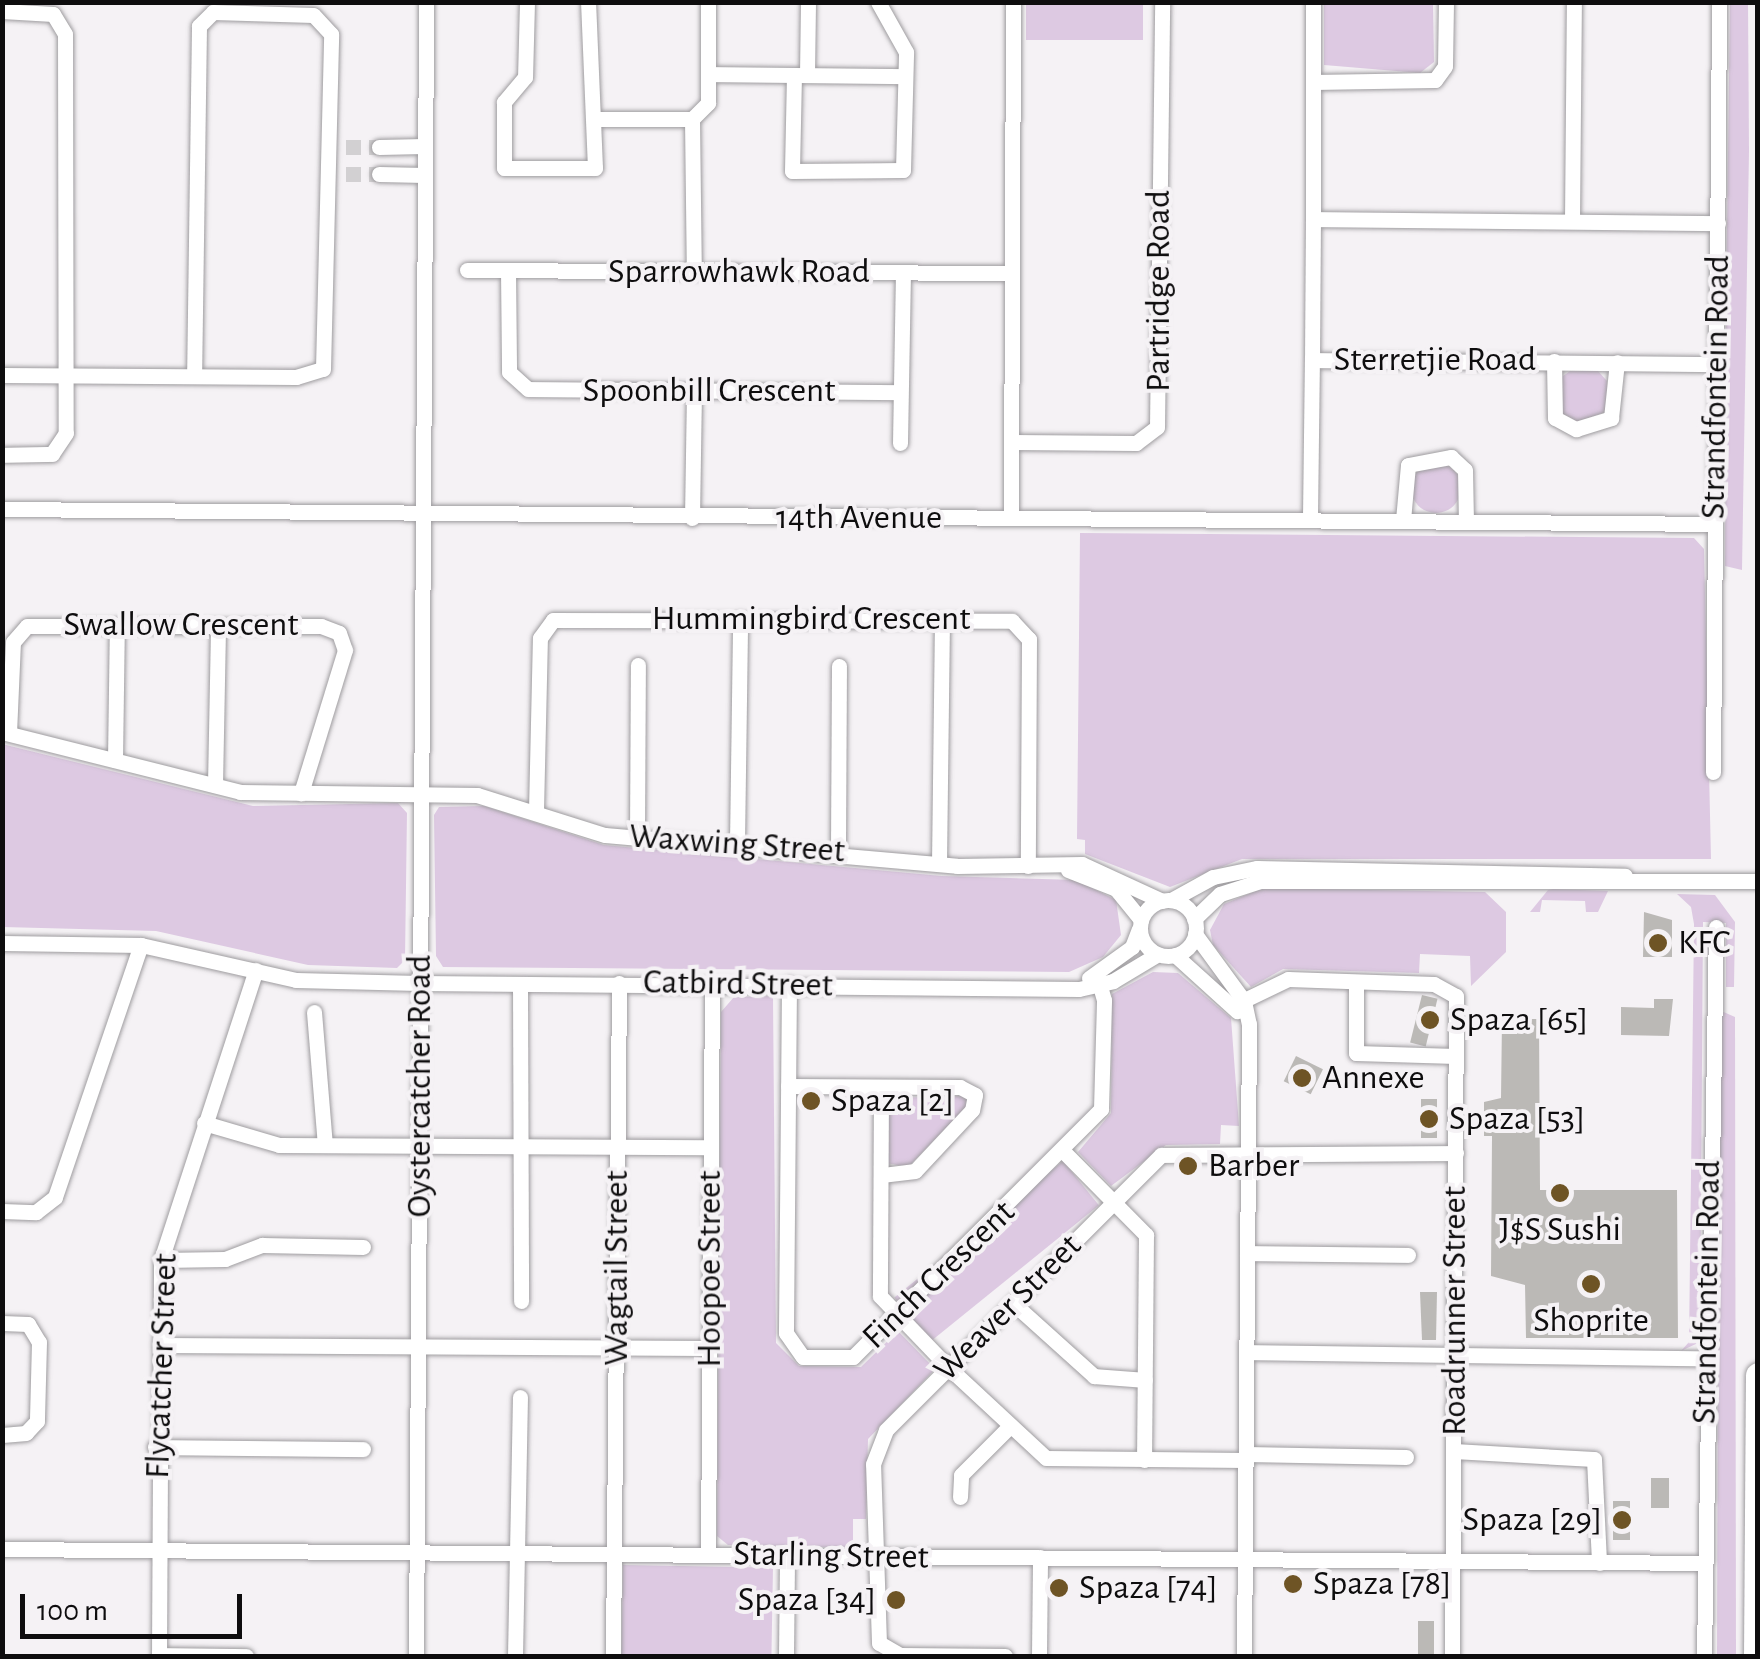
<!DOCTYPE html>
<style>
body{margin:0}
#map{position:relative;width:1760px;height:1659px;overflow:hidden;background:#f5f2f5;font-family:"Alegreya Sans",sans-serif}
div>[style]{position:absolute}
[style*='--x']{left:calc(var(--x)*1px);top:calc(var(--y)*1px);width:calc(var(--w)*1px);rotate:calc(var(--a)*1deg)}
.green>*{inset:0;background:#ddc9e2;transform-origin:0 0}
.round{border-radius:50%}
.building>*{inset:0;background:#bbb9b6;transform-origin:0 0}
.street-tunnel>*{height:15px;margin-top:-7.5px;transform-origin:0;background:repeating-linear-gradient(90deg,#d2d0d2 0 15px,transparent 0 23px)}
.roads{filter:drop-shadow(0 0 2px #9e9c9f) drop-shadow(0 0 2px #9e9c9f)}
.street>*{height:15px;margin:-7.5px;padding:0 7.5px;transform-origin:7.5px;border-radius:7.5px;background:#fff}
.street>.ring{margin:-7.5px;padding:0;box-sizing:content-box;background:none;border:15px solid #fff;border-radius:50%}
.primary>*{height:25px;margin:-12.5px;padding:0 12.5px;transform-origin:12.5px;border-radius:12.5px;background:#fff}
.dots>*{width:28px;height:28px;translate:-50% -50%;box-sizing:border-box;border:5px solid #f5f2f5;border-radius:50%}
span{translate:-50% -50%;white-space:nowrap;text-align:center;line-height:1.15;-webkit-text-stroke:8px #f5f2f5;paint-order:stroke}
.street-label{font-size:35px;color:#0e0d0e}
.poi-label{font-size:35px;color:#0e0d0e}
.left{translate:0 -50%;text-align:left}
.right{translate:-100% -50%;text-align:right}
.frame{position:absolute;inset:0;border:5px solid #0e0d0e;pointer-events:none}
.scale{position:absolute;left:20px;top:1594px;width:222px;height:45px;box-sizing:border-box;border:5px solid #0e0d0e;border-top:0;padding-left:12px;font-size:30px;line-height:35px;white-space:nowrap;color:#0e0d0e;-webkit-text-stroke:8px #f5f2f5;paint-order:stroke}
</style>
<div id="map">
<div class="green">
<div style="left:1026px;top:3px;width:117px;height:37px"></div>
<div style="clip-path:polygon(1324px 3px,1433px 3px,1434px 62px,1420px 73px,1324px 65px)"></div>
<div style="clip-path:polygon(1748px 3px,1749px 151px,1742px 570px,1725px 566px,1726px 307px,1730px 3px)"></div>
<div style="clip-path:polygon(1570px 371px,1598px 371px,1607px 381px,1608px 411px,1578px 422px,1560px 412px,1559px 379px)"></div>
<div class="round" style="left:1411px;top:463px;width:50px;height:50px"></div>
<div style="clip-path:polygon(1080px 533px,1694px 538px,1704px 549px,1711px 859px,1242px 859px,1170px 887px,1085px 854px,1085px 840px,1077px 839px)"></div>
<div style="clip-path:polygon(2px 744px,253px 806px,398px 803px,407px 813px,405px 960px,397px 968px,308px 965px,156px 931px,3px 927px)"></div>
<div style="clip-path:polygon(484px 806px,604px 845px,942px 876px,1076px 880px,1116px 900px,1121px 935px,1103px 957px,1069px 972px,443px 967px,436px 956px,434px 815px,439px 807px)"></div>
<div style="clip-path:polygon(1263px 888px,1485px 892px,1506px 912px,1506px 952px,1471px 986px,1470px 956px,1420px 954px,1419px 973px,1283px 969px,1251px 987px,1213px 945px,1210px 930px,1224px 904px)"></div>
<div style="clip-path:polygon(1548px 890px,1553px 889px,1608px 891px,1598px 912px,1586px 912px,1585px 901px,1542px 900px,1540px 912px,1530px 912px)"></div>
<div style="clip-path:polygon(1677px 894px,1715px 895px,1735px 922px,1734px 987px,1726px 987px,1726px 923px,1703px 922px,1700px 1342px,1681px 1351px,1689px 1342px,1694px 924px,1691px 907px)"></div>
<div style="clip-path:polygon(1153px 972px,1178px 973px,1231px 1018px,1239px 1126px,1221px 1125px,1220px 1144px,1166px 1145px,1111px 1186px,1078px 1152px,1111px 1113px,1112px 994px)"></div>
<div style="clip-path:polygon(773px 996px,776px 1343px,799px 1366px,861px 1367px,898px 1331px,935px 1369px,868px 1439px,866px 1519px,853px 1519px,853px 1548px,728px 1545px,717px 1536px,721px 1012px,734px 997px)"></div>
<div style="clip-path:polygon(1719px 1010px,1735px 1017px,1736px 1656px,1717px 1656px)"></div>
<div style="clip-path:polygon(965px 1096px,969px 1104px,908px 1167px,886px 1163px,890px 1098px)"></div>
<div style="left:1063px;top:1161px;width:57px;height:217px;rotate:51deg"></div>
<div style="left:623px;top:1565px;width:150px;height:91px;rotate:1deg"></div>
</div>
<div class="building">
<div style="clip-path:polygon(1644px 912px,1672px 920px,1672px 957px,1643px 957px)"></div>
<div style="left:1422px;top:995px;width:16px;height:49px;rotate:14deg"></div>
<div style="clip-path:polygon(1654px 999px,1673px 999px,1669px 1036px,1621px 1035px,1621px 1007px,1654px 1008px)"></div>
<div style="clip-path:polygon(1502px 1019px,1539px 1019px,1540px 1190px,1677px 1190px,1678px 1338px,1526px 1338px,1525px 1285px,1491px 1276px,1492px 1136px,1484px 1136px,1484px 1102px,1501px 1098px)"></div>
<div style="left:1296px;top:1056px;width:30px;height:28px;rotate:26deg"></div>
<div style="left:1421px;top:1099px;width:16px;height:39px"></div>
<div style="clip-path:polygon(1420px 1292px,1437px 1292px,1436px 1340px,1422px 1340px)"></div>
<div style="left:1651px;top:1478px;width:18px;height:30px"></div>
<div style="left:1613px;top:1501px;width:17px;height:39px"></div>
<div style="left:1418px;top:1621px;width:16px;height:35px"></div>
</div>
<div class="street-tunnel">
<div style="--x:346;--y:147;--w:33;--a:0"></div>
<div style="--x:346;--y:174;--w:33;--a:0"></div>
</div>
<div class="roads">
<div class="street">
<div style="--x:527;--y:2;--w:75;--a:91.5"></div>
<div style="--x:525;--y:77;--w:33;--a:130"></div>
<div style="--x:504;--y:102;--w:66;--a:90"></div>
<div style="--x:504;--y:168;--w:91;--a:0"></div>
<div style="--x:595;--y:168;--w:166;--a:-92.4"></div>
<div style="--x:1313;--y:2;--w:217;--a:90"></div>
<div style="--x:1313;--y:219;--w:405;--a:0.6"></div>
<div style="--x:2;--y:11;--w:51;--a:3.4"></div>
<div style="--x:53;--y:14;--w:23;--a:59"></div>
<div style="--x:65;--y:34;--w:399;--a:89.9"></div>
<div style="--x:66;--y:433;--w:25;--a:124"></div>
<div style="--x:52;--y:454;--w:50;--a:178.9"></div>
<div style="--x:709;--y:74;--w:196;--a:0.6"></div>
<div style="--x:794;--y:75;--w:96;--a:91.2"></div>
<div style="--x:792;--y:171;--w:111;--a:-0.5"></div>
<div style="--x:903;--y:170;--w:118;--a:-88.5"></div>
<div style="--x:906;--y:52;--w:57;--a:-119.2"></div>
<div style="--x:807;--y:75;--w:73;--a:-89.2"></div>
<div style="--x:1313;--y:82;--w:122;--a:-0.9"></div>
<div style="--x:1435;--y:80;--w:17;--a:-54"></div>
<div style="--x:1445;--y:66;--w:64;--a:-89.1"></div>
<div style="--x:598;--y:119;--w:94;--a:0"></div>
<div style="--x:692;--y:119;--w:23;--a:-45"></div>
<div style="--x:708;--y:103;--w:101;--a:-90"></div>
<div style="--x:692;--y:119;--w:153;--a:89.3"></div>
<div style="--x:379;--y:147;--w:45;--a:-1.3"></div>
<div style="--x:379;--y:174;--w:45;--a:1.3"></div>
<div style="--x:1572;--y:221;--w:219;--a:-89.5"></div>
<div style="--x:467;--y:270;--w:545;--a:0.32"></div>
<div style="--x:508;--y:270;--w:102;--a:89.4"></div>
<div style="--x:509;--y:372;--w:25;--a:42"></div>
<div style="--x:528;--y:389;--w:372;--a:0.5"></div>
<div style="--x:1312;--y:360;--w:141;--a:-89.6"></div>
<div style="--x:1554;--y:361;--w:57;--a:89"></div>
<div style="--x:1555;--y:418;--w:24;--a:28"></div>
<div style="--x:1576;--y:429;--w:37;--a:-17"></div>
<div style="--x:1611;--y:418;--w:56;--a:-83.9"></div>
<div style="--x:2;--y:375;--w:294;--a:0.4"></div>
<div style="--x:296;--y:377;--w:28;--a:-17"></div>
<div style="--x:323;--y:369;--w:335;--a:-88.6"></div>
<div style="--x:331;--y:34;--w:26;--a:-133"></div>
<div style="--x:313;--y:15;--w:100;--a:-178.3"></div>
<div style="--x:213;--y:12;--w:20;--a:135"></div>
<div style="--x:199;--y:26;--w:349;--a:90.8"></div>
<div style="--x:1012;--y:442;--w:124;--a:0.5"></div>
<div style="--x:1136;--y:443;--w:26;--a:-37"></div>
<div style="--x:1157;--y:427;--w:425;--a:-89.3"></div>
<div style="--x:900;--y:443;--w:170;--a:-89"></div>
<div style="--x:2;--y:509;--w:1712;--a:0.5"></div>
<div style="--x:692;--y:518;--w:124;--a:-89.1"></div>
<div style="--x:1011;--y:518;--w:516;--a:-89.78"></div>
<div style="--x:1310;--y:518;--w:158;--a:-89.3"></div>
<div style="--x:1312;--y:360;--w:403;--a:0.6"></div>
<div style="--x:1403;--y:520;--w:55;--a:-84.8"></div>
<div style="--x:1408;--y:465;--w:44;--a:-10.5"></div>
<div style="--x:1451;--y:457;--w:19;--a:43"></div>
<div style="--x:1465;--y:470;--w:51;--a:88.9"></div>
<div style="--x:2;--y:732;--w:245;--a:14.1"></div>
<div style="--x:240;--y:792;--w:237;--a:0.7"></div>
<div style="--x:477;--y:795;--w:134;--a:17.4"></div>
<div style="--x:605;--y:835;--w:353;--a:5"></div>
<div style="--x:957;--y:866;--w:125;--a:-0.9"></div>
<div style="--x:1082;--y:864;--w:88;--a:24.8"></div>
<div style="--x:9;--y:733;--w:91;--a:-87.5"></div>
<div style="--x:13;--y:642;--w:21;--a:-49"></div>
<div style="--x:27;--y:626;--w:294;--a:0"></div>
<div style="--x:321;--y:626;--w:19;--a:21"></div>
<div style="--x:339;--y:633;--w:18;--a:71"></div>
<div style="--x:345;--y:650;--w:150;--a:107.1"></div>
<div style="--x:115;--y:760;--w:135;--a:-89.2"></div>
<div style="--x:1713;--y:772;--w:770;--a:-89.55"></div>
<div style="--x:215;--y:785;--w:159;--a:-88.9"></div>
<div style="--x:536;--y:811;--w:173;--a:-88.7"></div>
<div style="--x:540;--y:638;--w:22;--a:-54"></div>
<div style="--x:553;--y:620;--w:459;--a:0.1"></div>
<div style="--x:1012;--y:621;--w:25;--a:47"></div>
<div style="--x:1029;--y:639;--w:227;--a:90.3"></div>
<div style="--x:637;--y:837;--w:172;--a:-89.7"></div>
<div style="--x:737;--y:843;--w:224;--a:-89.2"></div>
<div style="--x:838;--y:851;--w:185;--a:-89.7"></div>
<div style="--x:939;--y:864;--w:243;--a:-89.3"></div>
<div style="--x:1068;--y:870;--w:52;--a:21.6"></div>
<div style="--x:1116;--y:889;--w:40;--a:51"></div>
<div class="ring" style="left:1140px;top:900px;width:41px;height:41px"></div>
<div style="--x:1171;--y:900;--w:48;--a:-28.7"></div>
<div style="--x:1213;--y:877;--w:45;--a:-11.6"></div>
<div style="--x:1257;--y:868;--w:368;--a:1.2"></div>
<div style="--x:1194;--y:919;--w:36;--a:-44"></div>
<div style="--x:1220;--y:894;--w:42;--a:-18"></div>
<div style="--x:1260;--y:881;--w:498;--a:0"></div>
<div style="--x:1195;--y:934;--w:83;--a:53.8"></div>
<div style="--x:1244;--y:1001;--w:24;--a:78"></div>
<div style="--x:1249;--y:1024;--w:632;--a:90.45"></div>
<div style="--x:2;--y:943;--w:139;--a:0.8"></div>
<div style="--x:141;--y:945;--w:159;--a:12.7"></div>
<div style="--x:296;--y:980;--w:123;--a:1.4"></div>
<div style="--x:419;--y:983;--w:660;--a:0.52"></div>
<div style="--x:1079;--y:989;--w:35;--a:-13"></div>
<div style="--x:1113;--y:981;--w:52;--a:-31"></div>
<div style="--x:1175;--y:955;--w:84;--a:42.1"></div>
<div style="--x:1089;--y:978;--w:53;--a:-35.8"></div>
<div style="--x:1132;--y:947;--w:19;--a:-69"></div>
<div style="--x:1356;--y:982;--w:71;--a:90"></div>
<div style="--x:1356;--y:1053;--w:100;--a:1.7"></div>
<div style="--x:520;--y:984;--w:317;--a:89.8"></div>
<div style="--x:789;--y:984;--w:349;--a:90.5"></div>
<div style="--x:786;--y:1333;--w:29;--a:55"></div>
<div style="--x:803;--y:1357;--w:50;--a:0"></div>
<div style="--x:853;--y:1357;--w:351;--a:-45"></div>
<div style="--x:1101;--y:1109;--w:109;--a:-88.4"></div>
<div style="--x:1104;--y:1000;--w:26;--a:-106"></div>
<div style="--x:1234;--y:1005;--w:60;--a:-25.7"></div>
<div style="--x:1288;--y:979;--w:146;--a:2"></div>
<div style="--x:1434;--y:984;--w:25;--a:29"></div>
<div style="--x:1456;--y:996;--w:660;--a:90.35"></div>
<div style="--x:314;--y:1012;--w:133;--a:85.3"></div>
<div style="--x:788;--y:1086;--w:172;--a:0.3"></div>
<div style="--x:960;--y:1087;--w:17;--a:28"></div>
<div style="--x:975;--y:1095;--w:15;--a:101"></div>
<div style="--x:972;--y:1110;--w:83;--a:133.1"></div>
<div style="--x:915;--y:1171;--w:34;--a:173"></div>
<div style="--x:881;--y:1088;--w:208;--a:90.3"></div>
<div style="--x:880;--y:1296;--w:100;--a:46.2"></div>
<div style="--x:949;--y:1368;--w:132;--a:42.9"></div>
<div style="--x:1046;--y:1458;--w:200;--a:0.6"></div>
<div style="--x:204;--y:1123;--w:78;--a:16.3"></div>
<div style="--x:279;--y:1145;--w:432;--a:0.3"></div>
<div style="--x:1064;--y:1152;--w:117;--a:45.3"></div>
<div style="--x:1146;--y:1235;--w:225;--a:90.5"></div>
<div style="--x:2;--y:1211;--w:34;--a:2"></div>
<div style="--x:36;--y:1212;--w:24;--a:-38"></div>
<div style="--x:55;--y:1197;--w:266;--a:-71.2"></div>
<div style="--x:1247;--y:1253;--w:161;--a:0.7"></div>
<div style="--x:161;--y:1260;--w:64;--a:-0.9"></div>
<div style="--x:225;--y:1259;--w:40;--a:-21"></div>
<div style="--x:262;--y:1245;--w:101;--a:1.1"></div>
<div style="--x:1014;--y:1304;--w:108;--a:42"></div>
<div style="--x:1094;--y:1376;--w:51;--a:4.5"></div>
<div style="--x:2;--y:1323;--w:26;--a:2"></div>
<div style="--x:28;--y:1324;--w:21;--a:59"></div>
<div style="--x:39;--y:1342;--w:79;--a:91.5"></div>
<div style="--x:37;--y:1421;--w:16;--a:133"></div>
<div style="--x:26;--y:1433;--w:24;--a:175"></div>
<div style="--x:160;--y:1345;--w:549;--a:0.31"></div>
<div style="--x:1247;--y:1352;--w:458;--a:0.8"></div>
<div style="--x:155;--y:1447;--w:208;--a:0.6"></div>
<div style="--x:1454;--y:1451;--w:140;--a:3.3"></div>
<div style="--x:1594;--y:1459;--w:104;--a:87.2"></div>
<div style="--x:1246;--y:1454;--w:160;--a:1.1"></div>
<div style="--x:960;--y:1497;--w:22;--a:-87"></div>
<div style="--x:961;--y:1475;--w:68;--a:-45"></div>
<div style="--x:2;--y:1549;--w:1701;--a:0.47"></div>
<div style="--x:708;--y:1554;--w:570;--a:-89.6"></div>
<div style="--x:159;--y:1655;--w:87;--a:0.7"></div>
<div style="--x:159;--y:1656;--w:396;--a:-89.7"></div>
<div style="--x:161;--y:1260;--w:305;--a:-71.9"></div>
<div style="--x:416;--y:1656;--w:1654;--a:-89.65"></div>
<div style="--x:515;--y:1656;--w:259;--a:-88.9"></div>
<div style="--x:613;--y:1656;--w:673;--a:-89.49"></div>
<div style="--x:786;--y:1656;--w:101;--a:-89.4"></div>
<div style="--x:1005;--y:1656;--w:105;--a:-179.5"></div>
<div style="--x:900;--y:1655;--w:24;--a:-150"></div>
<div style="--x:879;--y:1643;--w:179;--a:-91.9"></div>
<div style="--x:873;--y:1464;--w:36;--a:-69"></div>
<div style="--x:886;--y:1430;--w:389;--a:-45"></div>
<div style="--x:1161;--y:1155;--w:295;--a:-0.4"></div>
<div style="--x:1039;--y:1656;--w:99;--a:-89.4"></div>
<div style="--x:1704;--y:1656;--w:729;--a:-89.06"></div>
</div>
<div class="primary">
<div style="--x:1756;--y:1656;--w:281;--a:-89.6"></div>
</div>
</div>
<div class="dots">
<div style="left:1658px;top:943px;background:#6e5425"></div>
<div style="left:1430px;top:1020px;background:#6e5425"></div>
<div style="left:1302px;top:1078px;background:#6e5425"></div>
<div style="left:811px;top:1101px;background:#6e5425"></div>
<div style="left:1429px;top:1119px;background:#6e5425"></div>
<div style="left:1188px;top:1166px;background:#6e5425"></div>
<div style="left:1560px;top:1193px;background:#6e5425"></div>
<div style="left:1591px;top:1284px;background:#6e5425"></div>
<div style="left:1622px;top:1520px;background:#6e5425"></div>
<div style="left:1293px;top:1584px;background:#6e5425"></div>
<div style="left:1059px;top:1588px;background:#6e5425"></div>
<div style="left:896px;top:1600px;background:#6e5425"></div>
</div>
<div class="street-label">
<span style="left:739px;top:272px">Sparrowhawk Road</span>
<span style="left:1159px;top:291px;rotate:-90deg">Partridge Road</span>
<span style="left:1435px;top:360px">Sterretjie Road</span>
<span style="left:1716px;top:387px;rotate:-89deg">Strandfontein Road</span>
<span style="left:709px;top:391px">Spoonbill Crescent</span>
<span style="left:859px;top:518px">14th Avenue</span>
<span style="left:811px;top:619px">Hummingbird Crescent</span>
<span style="left:181px;top:625px">Swallow Crescent</span>
<span style="left:737px;top:844px;rotate:4deg">Waxwing Street</span>
<span style="left:738px;top:984px;rotate:1deg">Catbird Street</span>
<span style="left:420px;top:1086px;rotate:-90deg">Oystercatcher Road</span>
<span style="left:617px;top:1268px;rotate:-90deg">Wagtail Street</span>
<span style="left:710px;top:1269px;rotate:-90deg">Hoopoe Street</span>
<span style="left:939px;top:1275px;rotate:-44deg">Finch Crescent</span>
<span style="left:1707px;top:1292px;rotate:-89deg">Strandfontein Road</span>
<span style="left:1008px;top:1308px;rotate:-45deg">Weaver Street</span>
<span style="left:1455px;top:1311px;rotate:-90deg">Roadrunner Street</span>
<span style="left:162px;top:1366px;rotate:-88deg">Flycatcher Street</span>
<span style="left:831px;top:1556px;rotate:1deg">Starling Street</span>
</div>
<div class="poi-label">
<span class="left" style="left:1678px;top:943px">KFC</span>
<span class="left" style="left:1450px;top:1020px">Spaza [65]</span>
<span class="left" style="left:1322px;top:1078px">Annexe</span>
<span class="left" style="left:831px;top:1101px">Spaza [2]</span>
<span class="left" style="left:1449px;top:1119px">Spaza [53]</span>
<span class="left" style="left:1208px;top:1166px">Barber</span>
<span style="left:1560px;top:1230px">J$S Sushi</span>
<span style="left:1591px;top:1321px">Shoprite</span>
<span class="right" style="left:1602px;top:1520px">Spaza [29]</span>
<span class="left" style="left:1313px;top:1584px">Spaza [78]</span>
<span class="left" style="left:1079px;top:1588px">Spaza [74]</span>
<span class="right" style="left:876px;top:1600px">Spaza [34]</span>
</div>
<div class="frame"></div>
<div class="scale">100 m</div>
</div>
